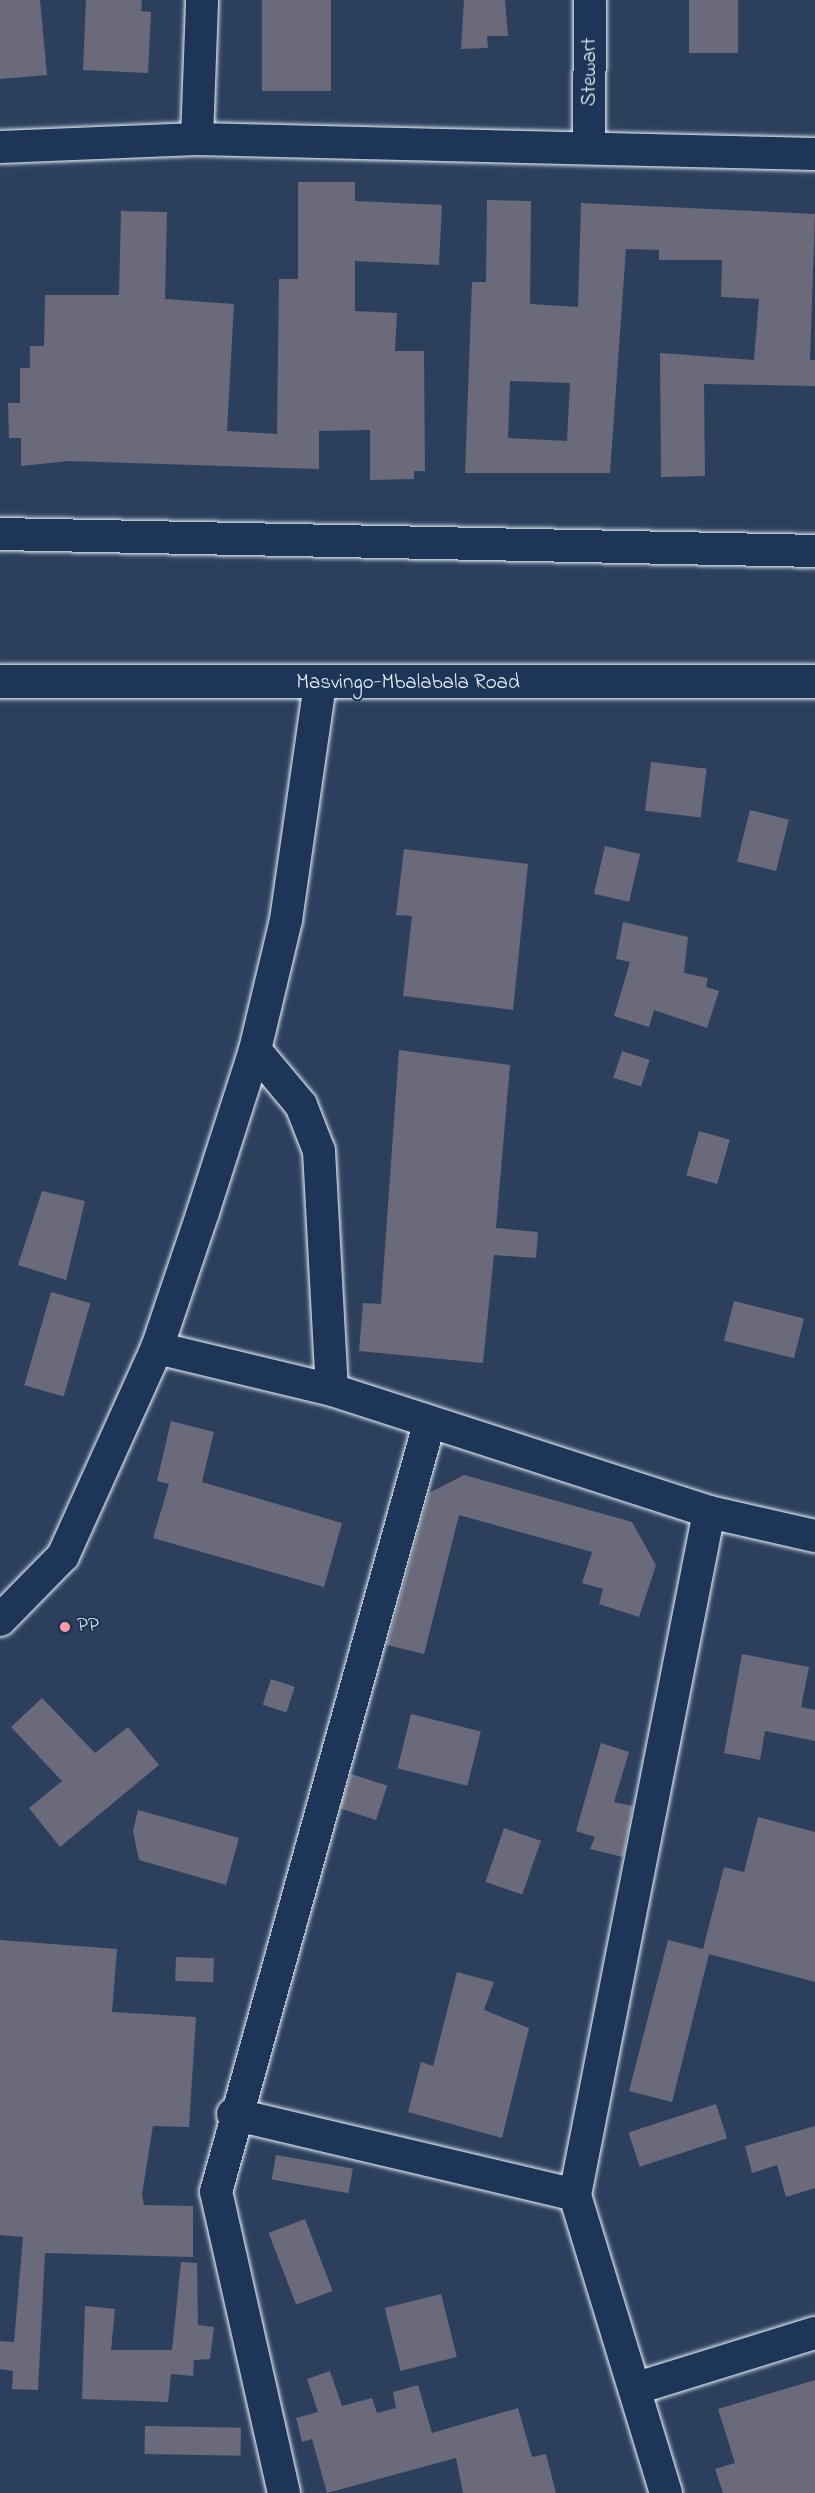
<!DOCTYPE html>
<style>
body{margin:0}
#map{position:relative;width:815px;height:2493px;overflow:hidden;background:#2c405e;font-family:"Indie Flower",sans-serif}
div>[style]{position:absolute}
[style*='--x']{left:calc(var(--x)*1px);top:calc(var(--y)*1px);width:calc(var(--w)*1px);rotate:calc(var(--a)*1deg)}
.building>*{inset:0;background:#6a6a7a;transform-origin:0 0}
.roads{filter:drop-shadow(0 0 2px #e8f1f8) drop-shadow(0 0 2px #e8f1f8)}
.minor>*{height:32px;margin:-16px;padding:0 16px;transform-origin:16px;border-radius:16px;background:#1d3557}
.highway>*{height:33px;margin:-16.5px;padding:0 16.5px;transform-origin:16.5px;border-radius:16.5px;background:#1d3557}
.dots>*{width:16px;height:16px;translate:-50% -50%;box-sizing:border-box;border:3px solid #1d3557;border-radius:50%}
span{translate:-50% -50%;white-space:nowrap;text-align:center;line-height:1.15;-webkit-text-stroke:4.5px #1d3557;paint-order:stroke}
.street-label{font-size:21px;color:#e8f1f8}
.poi-label{font-size:21px;color:#e8f1f8}
.left{translate:0 -50%;text-align:left}
</style>
<div id="map">
<div class="building">
<div style="clip-path:polygon(0 0,40px 0,47px 75px,0 79px)"></div>
<div style="clip-path:polygon(86px 0,142px 0,141px 11px,151px 12px,148px 73px,83px 70px)"></div>
<div style="left:262px;top:0;width:69px;height:91px"></div>
<div style="clip-path:polygon(464px 0,505px 0,508px 36px,487px 36px,488px 48px,461px 49px)"></div>
<div style="left:689px;top:0;width:49px;height:53px"></div>
<div style="clip-path:polygon(298px 182px,355px 182px,355px 201px,442px 205px,439px 265px,355px 261px,355px 311px,397px 313px,395px 351px,424px 351px,425px 471px,414px 471px,414px 479px,370px 480px,370px 430px,319px 431px,319px 469px,69px 461px,21px 466px,21px 438px,9px 438px,8px 403px,20px 403px,20px 368px,30px 368px,30px 346px,44px 346px,45px 295px,119px 295px,121px 211px,167px 212px,165px 299px,234px 304px,227px 431px,277px 434px,279px 279px,298px 279px)"></div>
<div style="clip-path:polygon(evenodd,487px 200px,531px 201px,530px 304px,578px 307px,581px 203px,815px 214px,810px 360px,815px 360px,815px 386px,704px 384px,705px 476px,661px 477px,660px 353px,754px 360px,759px 299px,721px 297px,722px 260px,659px 260px,659px 250px,626px 249px,610px 473px,465px 473px,472px 282px,486px 282px,487px 200px,510px 381px,570px 383px,567px 441px,508px 438px,510px 381px)"></div>
<div style="left:651px;top:762px;width:56px;height:49px;rotate:7deg"></div>
<div style="left:750px;top:810px;width:40px;height:53px;rotate:14deg"></div>
<div style="left:605px;top:846px;width:36px;height:49px;rotate:13deg"></div>
<div style="clip-path:polygon(404px 849px,528px 864px,513px 1010px,403px 996px,412px 916px,396px 915px)"></div>
<div style="clip-path:polygon(623px 922px,688px 937px,684px 973px,708px 978px,706px 987px,719px 991px,707px 1028px,654px 1010px,649px 1027px,614px 1016px,630px 962px,616px 959px)"></div>
<div style="clip-path:polygon(399px 1050px,510px 1065px,496px 1228px,538px 1232px,536px 1258px,494px 1255px,483px 1363px,359px 1351px,363px 1303px,381px 1304px)"></div>
<div style="left:622px;top:1051px;width:29px;height:28px;rotate:18deg"></div>
<div style="left:699px;top:1131px;width:32px;height:46px;rotate:16deg"></div>
<div style="clip-path:polygon(42px 1191px,85px 1201px,66px 1280px,18px 1265px)"></div>
<div style="left:51px;top:1292px;width:41px;height:97px;rotate:16deg"></div>
<div style="left:734px;top:1301px;width:72px;height:41px;rotate:14deg"></div>
<div style="clip-path:polygon(171px 1421px,214px 1432px,202px 1482px,342px 1523px,324px 1587px,153px 1538px,169px 1484px,157px 1481px)"></div>
<div style="clip-path:polygon(464px 1475px,632px 1522px,656px 1565px,639px 1617px,599px 1604px,603px 1589px,582px 1583px,592px 1552px,459px 1515px,424px 1654px,387px 1645px,429px 1493px)"></div>
<div style="clip-path:polygon(742px 1654px,809px 1667px,801px 1707px,815px 1710px,815px 1741px,765px 1731px,760px 1760px,724px 1753px)"></div>
<div style="left:271px;top:1679px;width:25px;height:27px;rotate:18deg"></div>
<div style="clip-path:polygon(42px 1698px,95px 1753px,128px 1727px,159px 1765px,60px 1847px,29px 1808px,62px 1781px,11px 1727px)"></div>
<div style="left:411px;top:1714px;width:72px;height:56px;rotate:14deg"></div>
<div style="clip-path:polygon(601px 1743px,629px 1752px,614px 1802px,633px 1806px,623px 1857px,590px 1849px,595px 1837px,576px 1831px)"></div>
<div style="left:351px;top:1774px;width:38px;height:36px;rotate:18deg"></div>
<div style="clip-path:polygon(138px 1810px,239px 1838px,226px 1885px,139px 1860px,133px 1831px)"></div>
<div style="clip-path:polygon(758px 1817px,815px 1832px,815px 1982px,709px 1954px,672px 2102px,629px 2091px,668px 1940px,703px 1949px,724px 1867px,744px 1872px)"></div>
<div style="left:504px;top:1828px;width:39px;height:57px;rotate:19deg"></div>
<div style="clip-path:polygon(0 1940px,117px 1949px,112px 2012px,196px 2017px,189px 2127px,153px 2126px,142px 2194px,144px 2205px,193px 2206px,193px 2257px,45px 2253px,38px 2390px,12px 2389px,13px 2371px,0 2369px,0 2341px,14px 2342px,23px 2237px,0 2235px)"></div>
<div style="left:176px;top:1957px;width:38px;height:24px;rotate:2deg"></div>
<div style="clip-path:polygon(457px 1972px,494px 1982px,484px 2010px,529px 2028px,502px 2138px,408px 2112px,421px 2062px,433px 2066px)"></div>
<div style="left:716px;top:2104px;width:36px;height:92px;rotate:72deg"></div>
<div style="clip-path:polygon(815px 2126px,815px 2188px,786px 2197px,777px 2165px,752px 2173px,745px 2146px)"></div>
<div style="left:276px;top:2155px;width:78px;height:25px;rotate:10deg"></div>
<div style="left:305px;top:2219px;width:77px;height:39px;rotate:69deg"></div>
<div style="clip-path:polygon(181px 2262px,197px 2263px,198px 2325px,214px 2327px,210px 2359px,194px 2360px,193px 2376px,171px 2374px,168px 2402px,82px 2399px,85px 2306px,115px 2309px,111px 2350px,172px 2350px)"></div>
<div style="left:441px;top:2294px;width:65px;height:58px;rotate:76deg"></div>
<div style="clip-path:polygon(330px 2371px,342px 2406px,372px 2398px,377px 2413px,396px 2408px,393px 2392px,418px 2385px,432px 2433px,518px 2408px,532px 2457px,546px 2454px,556px 2493px,463px 2493px,456px 2458px,327px 2493px,312px 2439px,302px 2442px,296px 2418px,318px 2412px,307px 2379px)"></div>
<div style="clip-path:polygon(815px 2380px,815px 2493px,723px 2493px,715px 2469px,735px 2463px,718px 2409px)"></div>
<div style="left:145px;top:2426px;width:96px;height:28px;rotate:1deg"></div>
</div>
<div class="roads">
<div class="minor">
<div style="--x:197;--y:139;--w:139;--a:-87.9"></div>
<div style="--x:589;--y:145;--w:145;--a:-89.6"></div>
<div style="--x:0;--y:147;--w:197;--a:-2.3"></div>
<div style="--x:197;--y:139;--w:618;--a:1.39"></div>
<div style="--x:0;--y:534;--w:815;--a:1.19"></div>
<div style="--x:255;--y:1050;--w:72;--a:50.1"></div>
<div style="--x:301;--y:1105;--w:49;--a:68.6"></div>
<div style="--x:319;--y:1151;--w:239;--a:86.9"></div>
<div style="--x:157;--y:1348;--w:180;--a:13.5"></div>
<div style="--x:332;--y:1390;--w:396;--a:17.9"></div>
<div style="--x:709;--y:1512;--w:109;--a:12.8"></div>
<div style="--x:0;--y:1620;--w:90;--a:-45.5"></div>
<div style="--x:63;--y:1556;--w:228;--a:-65.7"></div>
<div style="--x:157;--y:1348;--w:144;--a:-71.3"></div>
<div style="--x:203;--y:1212;--w:170;--a:-72.2"></div>
<div style="--x:255;--y:1050;--w:134;--a:-76.6"></div>
<div style="--x:286;--y:920;--w:239;--a:-81.8"></div>
<div style="--x:233;--y:2114;--w:351;--a:13.3"></div>
<div style="--x:637;--y:2388;--w:186;--a:-17.2"></div>
<div style="--x:284;--y:2493;--w:309;--a:-102.7"></div>
<div style="--x:216;--y:2192;--w:797;--a:-74.5"></div>
<div style="--x:666;--y:2493;--w:312;--a:-107"></div>
<div style="--x:575;--y:2195;--w:696;--a:-78.9"></div>
</div>
<div class="highway">
<div style="--x:0;--y:681;--w:815;--a:0"></div>
</div>
</div>
<div class="dots">
<div style="left:65px;top:1627px;background:#ff9aa2"></div>
</div>
<div class="street-label">
<span style="left:590px;top:72px;rotate:-90deg">Stewart</span>
<span style="left:408px;top:683px">Masvingo-Mbalabala Road</span>
</div>
<div class="poi-label">
<span class="left" style="left:77px;top:1627px">PP</span>
</div>
</div>
